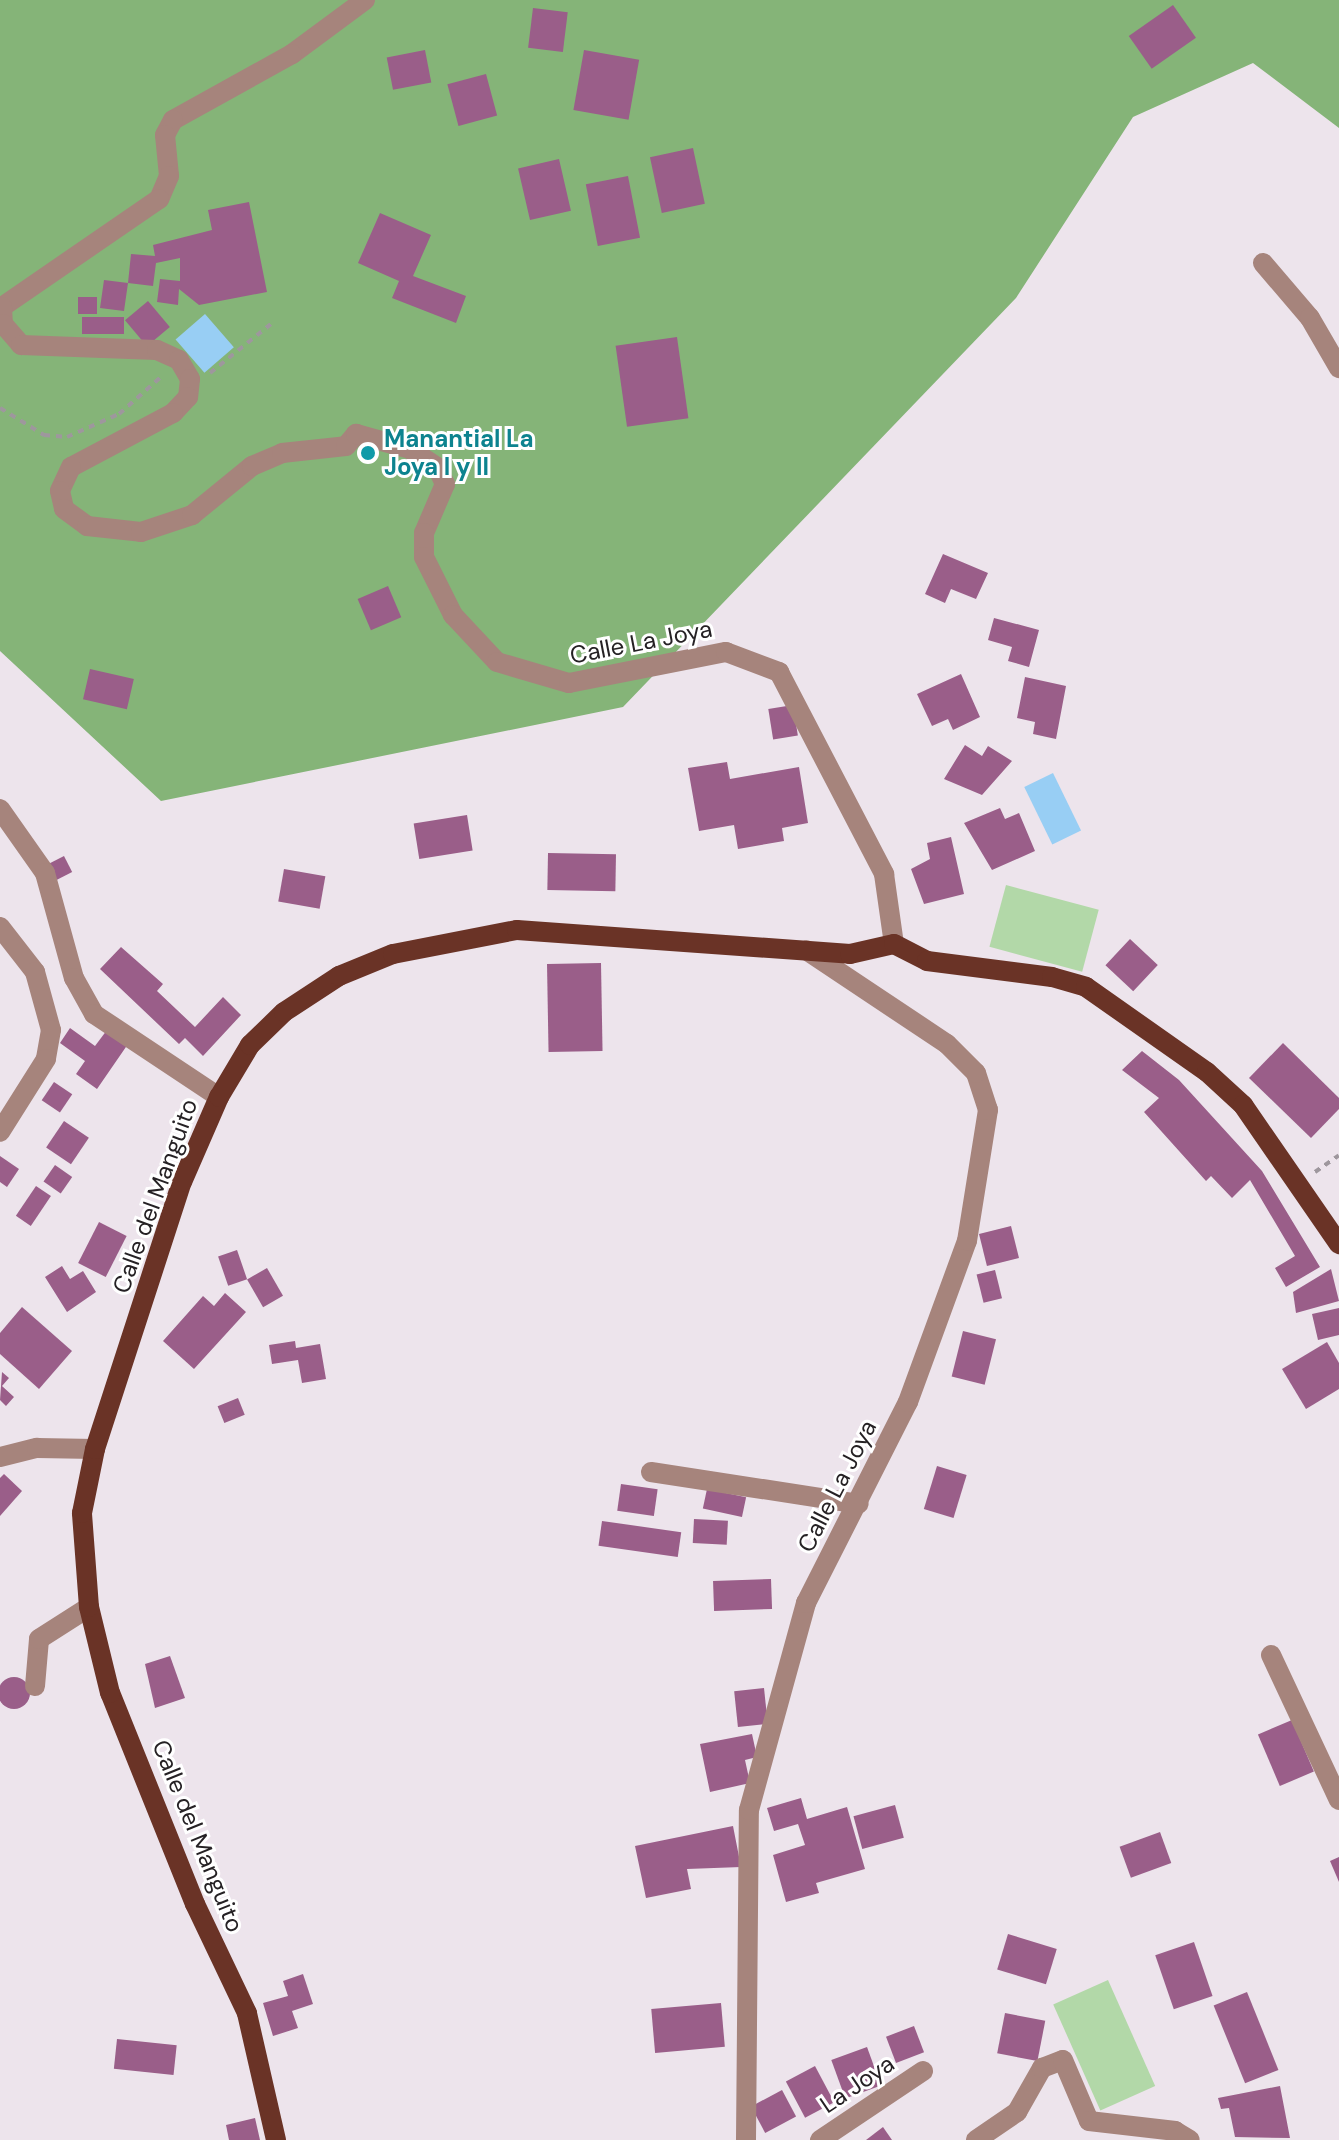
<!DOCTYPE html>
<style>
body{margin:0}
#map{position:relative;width:1339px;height:2140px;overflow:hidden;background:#ede4ec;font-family:"DM Sans",sans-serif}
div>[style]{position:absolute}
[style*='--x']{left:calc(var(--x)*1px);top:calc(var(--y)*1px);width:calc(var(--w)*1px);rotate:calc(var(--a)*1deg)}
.green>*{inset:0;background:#b2d8a8;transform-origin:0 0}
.forest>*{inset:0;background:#85b478}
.water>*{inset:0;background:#98cef4;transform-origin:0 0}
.building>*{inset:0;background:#9a5e89;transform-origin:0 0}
.round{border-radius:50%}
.path>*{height:4px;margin-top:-2px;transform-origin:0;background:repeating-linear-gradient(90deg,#9e979d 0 6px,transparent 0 12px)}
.minor>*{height:20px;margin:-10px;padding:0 10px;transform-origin:10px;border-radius:10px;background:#a6847c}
.major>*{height:20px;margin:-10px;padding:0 10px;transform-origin:10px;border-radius:10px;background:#6a3326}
.dots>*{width:22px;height:22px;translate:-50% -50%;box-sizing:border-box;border:4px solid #fff;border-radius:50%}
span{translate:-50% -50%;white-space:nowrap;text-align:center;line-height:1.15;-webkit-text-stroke:6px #fff;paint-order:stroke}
.culture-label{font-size:24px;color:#0d838f;font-weight:700}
.left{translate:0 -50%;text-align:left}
.street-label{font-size:24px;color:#252124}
</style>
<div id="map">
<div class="green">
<div style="left:1006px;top:885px;width:96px;height:64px;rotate:15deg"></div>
<div style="left:1108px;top:1980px;width:116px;height:60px;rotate:66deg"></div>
</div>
<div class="forest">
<div style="clip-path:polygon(0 0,1339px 0,1339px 128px,1253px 63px,1133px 117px,1016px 298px,623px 707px,161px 801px,0 651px)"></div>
</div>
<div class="water">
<div style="left:205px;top:314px;width:44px;height:39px;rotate:49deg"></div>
<div style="left:1053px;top:773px;width:64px;height:32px;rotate:64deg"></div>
</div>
<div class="building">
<div style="left:1173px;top:5px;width:40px;height:54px;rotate:55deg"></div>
<div style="left:533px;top:8px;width:35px;height:40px;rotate:7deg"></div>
<div style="left:425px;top:50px;width:33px;height:39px;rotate:79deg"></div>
<div style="left:584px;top:50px;width:56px;height:61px;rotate:10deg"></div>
<div style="left:486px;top:74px;width:43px;height:40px;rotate:75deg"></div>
<div style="left:693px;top:148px;width:57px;height:44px;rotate:78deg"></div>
<div style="left:559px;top:159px;width:53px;height:42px;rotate:77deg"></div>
<div style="left:628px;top:176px;width:63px;height:43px;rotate:79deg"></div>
<div style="clip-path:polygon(249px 202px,267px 292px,199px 305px,179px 289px,178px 305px,157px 302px,160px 279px,180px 281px,180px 258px,156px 263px,153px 286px,128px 283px,124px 311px,100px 308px,104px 280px,128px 283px,131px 254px,155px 256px,153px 245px,212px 230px,208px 210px)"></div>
<div style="clip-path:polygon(380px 213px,431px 235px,413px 276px,466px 296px,456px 323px,392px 298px,399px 281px,358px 263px)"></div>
<div style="left:78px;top:297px;width:19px;height:17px"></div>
<div style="left:148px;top:301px;width:34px;height:30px;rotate:50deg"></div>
<div style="left:82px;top:317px;width:42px;height:17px"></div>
<div style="left:677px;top:337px;width:82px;height:62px;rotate:82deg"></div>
<div style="clip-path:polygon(943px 554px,988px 573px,976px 599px,951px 589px,945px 603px,925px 594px)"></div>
<div style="left:388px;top:586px;width:34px;height:33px;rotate:67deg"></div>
<div style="clip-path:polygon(994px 618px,1039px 630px,1029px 667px,1008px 661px,1012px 647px,988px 640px)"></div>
<div style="left:90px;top:669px;width:45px;height:31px;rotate:13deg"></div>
<div style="clip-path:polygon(961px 674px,980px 717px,953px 730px,948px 719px,932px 726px,917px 694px)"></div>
<div style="clip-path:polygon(1025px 677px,1066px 686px,1056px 739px,1033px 734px,1035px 722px,1017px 718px)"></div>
<div style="left:793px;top:705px;width:31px;height:25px;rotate:81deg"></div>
<div style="clip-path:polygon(965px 745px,982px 756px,988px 746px,1012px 761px,982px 795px,944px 779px)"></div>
<div style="clip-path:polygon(727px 762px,730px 779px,799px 767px,808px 823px,782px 828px,784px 841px,738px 849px,734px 825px,699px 831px,688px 768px)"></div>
<div style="clip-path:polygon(1000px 808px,1005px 819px,1019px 813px,1035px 851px,992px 870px,964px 823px)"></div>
<div style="left:467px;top:815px;width:36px;height:54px;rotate:81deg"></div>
<div style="clip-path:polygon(951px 837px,964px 894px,924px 904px,911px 869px,930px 859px,927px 843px)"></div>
<div style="left:548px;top:853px;width:68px;height:37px;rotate:1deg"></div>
<div style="left:64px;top:856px;width:18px;height:33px;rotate:63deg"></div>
<div style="left:284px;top:869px;width:42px;height:33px;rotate:10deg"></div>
<div style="left:1130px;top:939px;width:38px;height:36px;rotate:43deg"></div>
<div style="clip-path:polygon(121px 947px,163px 984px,157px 991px,195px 1027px,223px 997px,241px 1015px,203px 1056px,185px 1038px,179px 1044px,100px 969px)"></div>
<div style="left:601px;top:963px;width:88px;height:54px;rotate:89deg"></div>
<div style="clip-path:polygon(70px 1028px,95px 1046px,107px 1030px,128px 1044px,97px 1089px,76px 1074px,85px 1061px,60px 1043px)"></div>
<div style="clip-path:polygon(1283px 1043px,1339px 1098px,1339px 1109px,1311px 1138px,1249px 1078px)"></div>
<div style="clip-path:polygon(1142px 1051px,1179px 1080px,1262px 1171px,1320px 1267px,1286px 1287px,1275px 1268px,1295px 1256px,1250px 1180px,1232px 1198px,1211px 1176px,1206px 1181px,1144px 1112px,1159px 1098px,1122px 1070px)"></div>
<div style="left:54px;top:1082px;width:22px;height:22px;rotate:34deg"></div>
<div style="left:64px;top:1121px;width:30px;height:32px;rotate:34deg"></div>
<div style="clip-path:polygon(0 1156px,19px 1169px,7px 1187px,0 1182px)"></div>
<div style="left:55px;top:1165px;width:21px;height:20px;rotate:35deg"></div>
<div style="left:36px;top:1186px;width:18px;height:36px;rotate:34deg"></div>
<div style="left:99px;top:1222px;width:31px;height:46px;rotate:27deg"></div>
<div style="left:1011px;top:1226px;width:33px;height:33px;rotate:76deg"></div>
<div style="left:237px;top:1250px;width:31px;height:20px;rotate:71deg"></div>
<div style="clip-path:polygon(62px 1266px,70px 1279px,83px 1271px,96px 1292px,67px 1312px,45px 1277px)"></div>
<div style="left:267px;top:1268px;width:32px;height:23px;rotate:60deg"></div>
<div style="clip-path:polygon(1331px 1269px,1339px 1301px,1296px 1313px,1293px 1292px)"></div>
<div style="left:995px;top:1270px;width:29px;height:19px;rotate:76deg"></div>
<div style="clip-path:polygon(225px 1293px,246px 1312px,194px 1369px,163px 1341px,203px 1296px,214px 1306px)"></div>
<div style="clip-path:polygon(22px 1307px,72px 1351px,39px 1389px,0 1354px,0 1333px)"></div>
<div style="clip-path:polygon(1339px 1308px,1339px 1335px,1318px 1340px,1312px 1314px)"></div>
<div style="left:963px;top:1331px;width:34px;height:47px;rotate:14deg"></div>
<div style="clip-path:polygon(295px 1341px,296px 1348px,320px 1344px,326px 1379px,302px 1383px,298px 1360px,272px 1364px,269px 1345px)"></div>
<div style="clip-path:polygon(1327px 1342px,1339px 1363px,1339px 1389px,1306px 1409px,1282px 1369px)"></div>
<div style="clip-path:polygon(2px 1372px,9px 1378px,2px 1386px,14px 1397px,6px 1406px,0 1400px)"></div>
<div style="left:238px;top:1398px;width:18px;height:22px;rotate:68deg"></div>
<div style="left:937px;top:1466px;width:31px;height:45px;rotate:17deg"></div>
<div style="clip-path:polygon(4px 1474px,22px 1491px,0 1516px,0 1478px)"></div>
<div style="left:621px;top:1484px;width:37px;height:27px;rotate:8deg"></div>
<div style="left:707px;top:1489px;width:40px;height:20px;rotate:12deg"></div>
<div style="left:694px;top:1519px;width:34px;height:24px;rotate:3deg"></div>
<div style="left:602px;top:1521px;width:80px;height:25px;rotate:8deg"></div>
<div style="left:771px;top:1579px;width:30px;height:58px;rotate:88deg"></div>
<div style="clip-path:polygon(170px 1656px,185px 1698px,155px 1708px,145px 1664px)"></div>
<div class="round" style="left:-2px;top:1677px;width:32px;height:32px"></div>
<div style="left:764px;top:1688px;width:36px;height:30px;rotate:84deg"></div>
<div style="left:1292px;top:1720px;width:56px;height:37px;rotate:67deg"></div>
<div style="clip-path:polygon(752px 1734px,757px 1757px,745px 1760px,750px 1783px,710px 1792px,700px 1744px)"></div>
<div style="clip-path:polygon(801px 1798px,807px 1819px,847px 1807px,865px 1869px,816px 1883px,819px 1893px,786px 1902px,773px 1855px,805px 1845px,798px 1824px,774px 1831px,767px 1808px)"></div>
<div style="left:895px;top:1805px;width:34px;height:43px;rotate:75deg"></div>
<div style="clip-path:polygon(733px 1826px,741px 1867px,687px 1869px,691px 1889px,646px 1898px,635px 1846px)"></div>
<div style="left:1160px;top:1832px;width:33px;height:43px;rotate:70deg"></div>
<div style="clip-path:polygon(1339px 1857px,1339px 1882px,1330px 1861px)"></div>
<div style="left:1008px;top:1934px;width:51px;height:37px;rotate:17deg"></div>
<div style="left:1194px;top:1942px;width:57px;height:41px;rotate:71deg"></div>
<div style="clip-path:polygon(303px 1974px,313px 2004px,292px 2011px,298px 2028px,273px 2036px,263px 2003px,288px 1996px,283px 1981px)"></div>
<div style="left:1247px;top:1992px;width:84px;height:36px;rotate:68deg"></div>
<div style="left:721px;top:2003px;width:44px;height:70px;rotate:85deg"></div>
<div style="left:1005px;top:2013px;width:41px;height:41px;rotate:11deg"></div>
<div style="left:914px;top:2026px;width:28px;height:30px;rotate:69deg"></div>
<div style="left:117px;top:2039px;width:60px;height:30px;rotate:6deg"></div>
<div style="left:867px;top:2047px;width:41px;height:38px;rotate:70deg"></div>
<div style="left:815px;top:2066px;width:41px;height:33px;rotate:62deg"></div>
<div style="clip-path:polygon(1280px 2086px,1290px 2138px,1235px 2137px,1229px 2108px,1221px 2109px,1218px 2098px)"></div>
<div style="left:782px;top:2090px;width:30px;height:35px;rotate:62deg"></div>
<div style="clip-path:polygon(255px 2118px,260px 2140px,229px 2140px,226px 2125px)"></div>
<div style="clip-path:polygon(883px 2127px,892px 2140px,866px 2140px)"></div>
</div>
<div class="path">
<div style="--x:210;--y:373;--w:78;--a:-38.8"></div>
<div style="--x:0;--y:408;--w:52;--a:31.5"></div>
<div style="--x:44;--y:435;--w:23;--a:5"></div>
<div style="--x:67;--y:437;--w:57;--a:-23.9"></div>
<div style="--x:119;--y:414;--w:57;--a:-41.5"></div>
<div style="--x:1315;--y:1172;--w:29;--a:-35"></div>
</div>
<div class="minor">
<div style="--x:365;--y:0;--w:91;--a:143.5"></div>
<div style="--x:292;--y:54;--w:136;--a:151"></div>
<div style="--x:173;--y:120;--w:17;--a:118"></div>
<div style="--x:165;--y:135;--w:41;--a:84.4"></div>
<div style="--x:169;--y:176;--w:25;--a:113"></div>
<div style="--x:159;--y:199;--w:191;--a:145.5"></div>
<div style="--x:2;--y:307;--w:17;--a:87"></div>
<div style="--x:3;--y:324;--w:28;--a:49"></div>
<div style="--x:21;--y:345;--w:136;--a:2.1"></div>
<div style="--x:157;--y:350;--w:24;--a:24"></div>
<div style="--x:179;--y:360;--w:22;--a:60"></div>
<div style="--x:190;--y:379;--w:18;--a:96"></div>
<div style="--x:188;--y:397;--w:22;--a:133"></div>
<div style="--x:173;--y:413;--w:115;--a:152.1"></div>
<div style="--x:71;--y:467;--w:26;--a:115"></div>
<div style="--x:60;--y:491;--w:18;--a:77"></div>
<div style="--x:64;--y:509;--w:29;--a:36"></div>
<div style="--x:87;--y:526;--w:54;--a:6.3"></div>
<div style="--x:141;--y:532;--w:54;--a:-18.4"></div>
<div style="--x:192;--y:515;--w:77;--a:-39.2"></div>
<div style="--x:252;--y:466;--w:33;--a:-23"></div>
<div style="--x:282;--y:453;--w:64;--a:-6.2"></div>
<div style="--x:346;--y:446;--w:16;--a:-50"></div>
<div style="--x:356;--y:434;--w:56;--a:15.5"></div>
<div style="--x:410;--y:449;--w:32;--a:34"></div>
<div style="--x:437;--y:467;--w:19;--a:65"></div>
<div style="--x:445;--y:484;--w:53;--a:113.2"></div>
<div style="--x:424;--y:533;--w:24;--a:90"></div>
<div style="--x:424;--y:557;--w:65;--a:63.4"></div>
<div style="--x:453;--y:615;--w:64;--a:46.9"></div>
<div style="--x:497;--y:662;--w:75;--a:16.3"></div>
<div style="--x:569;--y:683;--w:160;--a:-11.2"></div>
<div style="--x:726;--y:652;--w:57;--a:20.7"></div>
<div style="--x:779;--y:672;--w:228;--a:62.5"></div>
<div style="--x:884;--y:874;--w:71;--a:81.9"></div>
<div style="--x:1263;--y:263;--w:72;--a:49.5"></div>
<div style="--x:1310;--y:318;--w:58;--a:59.9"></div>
<div style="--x:0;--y:809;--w:78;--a:54.9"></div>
<div style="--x:45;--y:873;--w:109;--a:74.6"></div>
<div style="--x:74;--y:978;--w:41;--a:60.9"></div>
<div style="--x:94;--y:1014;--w:150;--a:33.6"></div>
<div style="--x:0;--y:927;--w:57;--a:52.1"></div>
<div style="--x:35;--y:972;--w:60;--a:74.6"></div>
<div style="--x:51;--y:1030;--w:29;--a:100"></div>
<div style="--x:46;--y:1059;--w:86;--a:122.2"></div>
<div style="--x:0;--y:1457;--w:38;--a:-14"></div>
<div style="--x:37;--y:1448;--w:58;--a:1"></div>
<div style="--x:651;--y:1472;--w:210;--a:8.7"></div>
<div style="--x:1271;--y:1655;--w:160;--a:64.9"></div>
<div style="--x:35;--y:1686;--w:47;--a:-85.1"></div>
<div style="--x:39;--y:1639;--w:59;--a:-32.6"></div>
<div style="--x:746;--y:2140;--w:330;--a:-89.5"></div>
<div style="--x:749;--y:1810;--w:215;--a:-74.6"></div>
<div style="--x:806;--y:1603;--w:225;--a:-63.1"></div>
<div style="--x:908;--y:1402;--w:171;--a:-69.9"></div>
<div style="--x:967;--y:1241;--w:133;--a:-80.9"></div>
<div style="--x:988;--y:1110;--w:39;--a:-108"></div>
<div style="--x:976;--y:1073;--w:41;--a:-135"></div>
<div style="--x:947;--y:1044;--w:169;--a:-146.3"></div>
<div style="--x:820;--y:2140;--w:124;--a:-33.8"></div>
<div style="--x:976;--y:2140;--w:50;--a:-34.3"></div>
<div style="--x:1017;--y:2112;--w:51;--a:-60.4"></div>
<div style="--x:1042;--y:2068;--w:22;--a:-21"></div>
<div style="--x:1063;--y:2060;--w:66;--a:66.9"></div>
<div style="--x:1089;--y:2121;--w:87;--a:6.6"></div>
<div style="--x:1175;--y:2131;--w:17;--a:31"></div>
</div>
<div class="major">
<div style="--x:276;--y:2140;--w:130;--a:-102.9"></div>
<div style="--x:247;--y:2013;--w:121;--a:-115.5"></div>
<div style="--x:195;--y:1904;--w:227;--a:-111.9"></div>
<div style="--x:110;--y:1693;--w:89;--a:-103.7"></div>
<div style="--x:89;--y:1607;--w:94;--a:-94.3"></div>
<div style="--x:82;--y:1513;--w:65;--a:-78.5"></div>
<div style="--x:95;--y:1449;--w:281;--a:-72"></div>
<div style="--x:182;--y:1182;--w:93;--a:-66.5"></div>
<div style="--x:219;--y:1097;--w:61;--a:-59.2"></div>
<div style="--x:250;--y:1045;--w:47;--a:-44.1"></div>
<div style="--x:284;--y:1012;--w:66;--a:-33.2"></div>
<div style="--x:339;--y:976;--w:58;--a:-22.2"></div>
<div style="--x:393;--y:954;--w:126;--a:-11"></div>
<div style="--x:517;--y:930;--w:334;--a:4.1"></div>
<div style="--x:850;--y:954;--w:45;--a:-12.8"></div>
<div style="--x:894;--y:944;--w:37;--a:27"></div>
<div style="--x:927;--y:961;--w:126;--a:7.3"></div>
<div style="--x:1052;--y:977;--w:35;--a:16"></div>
<div style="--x:1086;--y:987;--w:148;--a:35.1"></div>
<div style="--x:1207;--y:1072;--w:49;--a:42.5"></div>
<div style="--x:1243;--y:1105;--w:169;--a:55.4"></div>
</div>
<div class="dots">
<div style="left:368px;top:453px;background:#0f9aa8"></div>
</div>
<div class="culture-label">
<span class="left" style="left:384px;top:453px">Manantial La<br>Joya I y II</span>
</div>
<div class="street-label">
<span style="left:641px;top:642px;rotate:-11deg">Calle La Joya</span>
<span style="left:155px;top:1196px;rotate:-70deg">Calle del Manguito</span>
<span style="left:837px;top:1486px;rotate:-63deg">Calle La Joya</span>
<span style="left:198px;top:1836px;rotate:68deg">Calle del Manguito</span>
<span style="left:857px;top:2084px;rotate:-34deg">La Joya</span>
</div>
</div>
